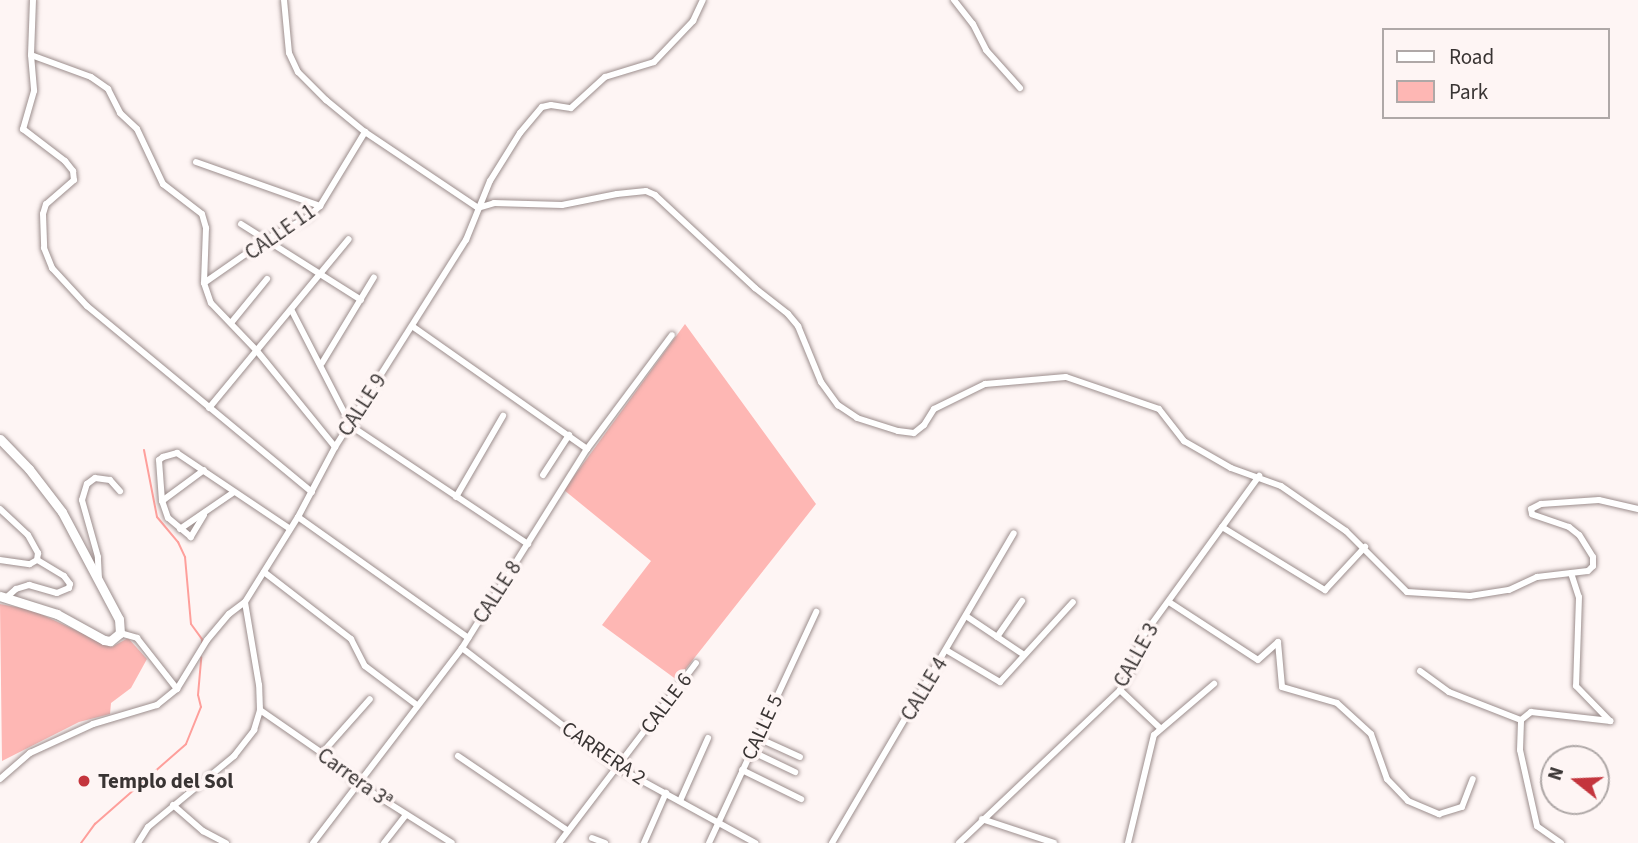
<!DOCTYPE html>
<meta charset="utf-8">
<style>
body{margin:0}
#map{position:relative;width:1638px;height:843px;overflow:hidden;background:#fef5f4;font-family:"Source Sans 3",sans-serif}
div>[style]{position:absolute}
[style*='--x']{left:calc(var(--x)*1px);top:calc(var(--y)*1px);width:calc(var(--w)*1px);rotate:calc(var(--a)*1deg)}
.green>*{inset:0;background:#feb7b4}
.stream>*{height:2px;margin:-1px;padding:0 1px;transform-origin:1px;border-radius:1px;background:#fe9f9b}
.roads{filter:drop-shadow(0 0 2px #9c8e8d) drop-shadow(0 0 2px #9c8e8d)}
.street>*{height:6px;margin:-3px;padding:0 3px;transform-origin:3px;border-radius:3px;background:#fff}
.secondary>*{height:9px;margin:-4.5px;padding:0 4.5px;transform-origin:4.5px;border-radius:4.5px;background:#fff}
.dots>*{width:19px;height:19px;translate:-50% -50%;box-sizing:border-box;border:4px solid #fef5f4;border-radius:50%}
span{translate:-50% -50%;white-space:nowrap;text-align:center;line-height:1.15;-webkit-text-stroke:7px #fef5f4;paint-order:stroke}
.street-label{font-size:21px;color:#393433}
.poi-label{font-size:21px;color:#393433;font-weight:700}
.left{translate:0 -50%;text-align:left}
.legend{position:absolute;left:1382px;top:28px;width:228px;height:91px;box-sizing:border-box;background:#fef5f4;border:2px solid #afa8a7;margin:0;padding:9px 12px;list-style:none;font-size:21px;color:#393433}
.legend li{display:flex;align-items:center;gap:14px;height:35px}
.legend b{width:35px;border:2px solid #afa8a7}
.north{position:absolute;left:1540px;top:745px;width:70px;height:70px;box-sizing:border-box;background:#fef5f4;border:2px solid #afa8a7;border-radius:50%;rotate:288deg;font-size:19px;font-weight:700;line-height:28px;text-align:center;color:#393433}
.north::after{content:'';display:block;margin:auto;width:24px;height:32px;background:#c4353d;clip-path:polygon(50% 0,100% 100%,50% 72%,0 100%)}
</style>
<div id="map">
<div class="green">
<div style="clip-path:polygon(685px 324px,816px 504px,677px 680px,602px 625px,651px 561px,564px 490px)"></div>
<div style="clip-path:polygon(0 604px,32px 610px,112px 647px,128px 638px,147px 659px,131px 688px,111px 703px,110px 714px,79px 722px,2px 761px)"></div>
</div>
<div class="stream">
<div style="--x:144;--y:450;--w:68;--a:79"></div>
<div style="--x:157;--y:517;--w:33;--a:50"></div>
<div style="--x:178;--y:542;--w:17;--a:65"></div>
<div style="--x:185;--y:557;--w:67;--a:84.9"></div>
<div style="--x:191;--y:624;--w:19;--a:54"></div>
<div style="--x:202;--y:639;--w:5;--a:90"></div>
<div style="--x:81;--y:843;--w:24;--a:-54"></div>
<div style="--x:95;--y:824;--w:121;--a:-41.3"></div>
<div style="--x:186;--y:744;--w:40;--a:-68"></div>
<div style="--x:201;--y:707;--w:12;--a:-104"></div>
<div style="--x:198;--y:695;--w:38;--a:-85"></div>
</div>
<div class="roads">
<div class="street">
<div style="--x:33;--y:0;--w:55;--a:92.1"></div>
<div style="--x:31;--y:55;--w:36;--a:85"></div>
<div style="--x:34;--y:91;--w:40;--a:106"></div>
<div style="--x:23;--y:129;--w:53;--a:37.3"></div>
<div style="--x:65;--y:161;--w:13;--a:51"></div>
<div style="--x:73;--y:171;--w:9;--a:84"></div>
<div style="--x:74;--y:180;--w:37;--a:139"></div>
<div style="--x:46;--y:204;--w:10;--a:107"></div>
<div style="--x:43;--y:214;--w:34;--a:88"></div>
<div style="--x:44;--y:248;--w:22;--a:68"></div>
<div style="--x:52;--y:268;--w:52;--a:47.4"></div>
<div style="--x:87;--y:306;--w:292;--a:39.6"></div>
<div style="--x:284;--y:0;--w:53;--a:84.6"></div>
<div style="--x:289;--y:53;--w:21;--a:65"></div>
<div style="--x:298;--y:72;--w:40;--a:45"></div>
<div style="--x:326;--y:100;--w:50;--a:39.4"></div>
<div style="--x:365;--y:132;--w:136;--a:33.9"></div>
<div style="--x:954;--y:0;--w:31;--a:52"></div>
<div style="--x:973;--y:24;--w:29;--a:63"></div>
<div style="--x:986;--y:50;--w:51;--a:48.2"></div>
<div style="--x:31;--y:55;--w:64;--a:20.1"></div>
<div style="--x:91;--y:77;--w:21;--a:35"></div>
<div style="--x:108;--y:89;--w:27;--a:63"></div>
<div style="--x:120;--y:113;--w:23;--a:43"></div>
<div style="--x:137;--y:129;--w:61;--a:64.7"></div>
<div style="--x:163;--y:184;--w:49;--a:37.6"></div>
<div style="--x:202;--y:214;--w:15;--a:74"></div>
<div style="--x:206;--y:228;--w:55;--a:92.1"></div>
<div style="--x:204;--y:283;--w:21;--a:71"></div>
<div style="--x:211;--y:303;--w:66;--a:46.2"></div>
<div style="--x:257;--y:351;--w:124;--a:50.9"></div>
<div style="--x:196;--y:162;--w:132;--a:19.5"></div>
<div style="--x:478;--y:208;--w:17;--a:-17"></div>
<div style="--x:494;--y:203;--w:68;--a:1.7"></div>
<div style="--x:562;--y:205;--w:56;--a:-11.3"></div>
<div style="--x:617;--y:194;--w:29;--a:-6"></div>
<div style="--x:646;--y:191;--w:10;--a:24"></div>
<div style="--x:655;--y:195;--w:137;--a:42.9"></div>
<div style="--x:755;--y:288;--w:42;--a:38.2"></div>
<div style="--x:788;--y:314;--w:16;--a:50"></div>
<div style="--x:798;--y:326;--w:61;--a:67.7"></div>
<div style="--x:821;--y:382;--w:29;--a:54"></div>
<div style="--x:838;--y:405;--w:23;--a:34"></div>
<div style="--x:857;--y:418;--w:43;--a:17.6"></div>
<div style="--x:898;--y:431;--w:16;--a:7"></div>
<div style="--x:914;--y:433;--w:13;--a:-39"></div>
<div style="--x:924;--y:425;--w:19;--a:-58"></div>
<div style="--x:934;--y:409;--w:57;--a:-26.1"></div>
<div style="--x:985;--y:384;--w:81;--a:-4.9"></div>
<div style="--x:1066;--y:377;--w:98;--a:19"></div>
<div style="--x:1159;--y:409;--w:41;--a:52"></div>
<div style="--x:1184;--y:441;--w:54;--a:29.9"></div>
<div style="--x:1231;--y:468;--w:53;--a:19.8"></div>
<div style="--x:1281;--y:486;--w:79;--a:34.7"></div>
<div style="--x:1346;--y:531;--w:86;--a:45"></div>
<div style="--x:1407;--y:592;--w:63;--a:3.6"></div>
<div style="--x:1470;--y:596;--w:39;--a:-9"></div>
<div style="--x:1509;--y:590;--w:31;--a:-25"></div>
<div style="--x:1537;--y:577;--w:51;--a:-6.7"></div>
<div style="--x:1588;--y:571;--w:7;--a:-45"></div>
<div style="--x:1593;--y:566;--w:9;--a:-90"></div>
<div style="--x:1593;--y:557;--w:26;--a:-122"></div>
<div style="--x:1579;--y:535;--w:13;--a:-141"></div>
<div style="--x:1569;--y:527;--w:39;--a:-161"></div>
<div style="--x:1532;--y:514;--w:5;--a:-101"></div>
<div style="--x:1531;--y:509;--w:11;--a:-27"></div>
<div style="--x:1541;--y:504;--w:58;--a:-3.9"></div>
<div style="--x:1599;--y:500;--w:40;--a:13"></div>
<div style="--x:241;--y:224;--w:142;--a:32.3"></div>
<div style="--x:204;--y:283;--w:77;--a:-34.9"></div>
<div style="--x:267;--y:239;--w:47;--a:-28.2"></div>
<div style="--x:308;--y:217;--w:16;--a:-43"></div>
<div style="--x:320;--y:206;--w:87;--a:-58.7"></div>
<div style="--x:292;--y:311;--w:129;--a:62.8"></div>
<div style="--x:231;--y:323;--w:57;--a:-50.7"></div>
<div style="--x:412;--y:326;--w:214;--a:35.1"></div>
<div style="--x:322;--y:363;--w:100;--a:-58.8"></div>
<div style="--x:209;--y:408;--w:219;--a:-50.4"></div>
<div style="--x:351;--y:426;--w:213;--a:33.7"></div>
<div style="--x:543;--y:475;--w:48;--a:-57"></div>
<div style="--x:456;--y:497;--w:94;--a:-59.9"></div>
<div style="--x:162;--y:501;--w:52;--a:-36.4"></div>
<div style="--x:0;--y:509;--w:38;--a:43"></div>
<div style="--x:28;--y:535;--w:21;--a:61"></div>
<div style="--x:38;--y:553;--w:7;--a:98"></div>
<div style="--x:204;--y:515;--w:26;--a:121"></div>
<div style="--x:191;--y:537;--w:30;--a:-140"></div>
<div style="--x:168;--y:518;--w:18;--a:-109"></div>
<div style="--x:162;--y:501;--w:41;--a:-94.2"></div>
<div style="--x:159;--y:460;--w:5;--a:-37"></div>
<div style="--x:163;--y:457;--w:15;--a:-16"></div>
<div style="--x:177;--y:453;--w:136;--a:33.9"></div>
<div style="--x:298;--y:517;--w:209;--a:35.4"></div>
<div style="--x:1222;--y:527;--w:121;--a:31.5"></div>
<div style="--x:1325;--y:590;--w:59;--a:-47.1"></div>
<div style="--x:180;--y:529;--w:65;--a:-34.4"></div>
<div style="--x:0;--y:560;--w:30;--a:8"></div>
<div style="--x:30;--y:564;--w:8;--a:-30"></div>
<div style="--x:264;--y:572;--w:110;--a:37.6"></div>
<div style="--x:351;--y:639;--w:30;--a:63"></div>
<div style="--x:365;--y:666;--w:65;--a:36.9"></div>
<div style="--x:1571;--y:573;--w:25;--a:72"></div>
<div style="--x:1579;--y:597;--w:89;--a:91.9"></div>
<div style="--x:1576;--y:686;--w:49;--a:45.8"></div>
<div style="--x:99;--y:579;--w:22;--a:-93"></div>
<div style="--x:98;--y:557;--w:59;--a:-105.7"></div>
<div style="--x:82;--y:500;--w:17;--a:-73"></div>
<div style="--x:87;--y:484;--w:10;--a:-37"></div>
<div style="--x:95;--y:478;--w:15;--a:8"></div>
<div style="--x:110;--y:480;--w:15;--a:48"></div>
<div style="--x:7;--y:597;--w:12;--a:-42"></div>
<div style="--x:16;--y:589;--w:14;--a:-17"></div>
<div style="--x:29;--y:585;--w:29;--a:16"></div>
<div style="--x:57;--y:593;--w:13;--a:-23"></div>
<div style="--x:69;--y:588;--w:4;--a:-76"></div>
<div style="--x:70;--y:584;--w:10;--a:-127"></div>
<div style="--x:64;--y:576;--w:31;--a:-149"></div>
<div style="--x:1169;--y:602;--w:106;--a:33.1"></div>
<div style="--x:1258;--y:660;--w:27;--a:-42"></div>
<div style="--x:1278;--y:642;--w:45;--a:84.9"></div>
<div style="--x:1282;--y:687;--w:57;--a:16.2"></div>
<div style="--x:1337;--y:703;--w:46;--a:42.4"></div>
<div style="--x:1371;--y:734;--w:48;--a:70.4"></div>
<div style="--x:1387;--y:779;--w:30;--a:46"></div>
<div style="--x:1408;--y:801;--w:34;--a:23"></div>
<div style="--x:1439;--y:814;--w:24;--a:-17"></div>
<div style="--x:1462;--y:807;--w:30;--a:-69"></div>
<div style="--x:966;--y:616;--w:70;--a:33.9"></div>
<div style="--x:120;--y:633;--w:18;--a:16"></div>
<div style="--x:137;--y:638;--w:65;--a:51.9"></div>
<div style="--x:997;--y:637;--w:44;--a:-55.2"></div>
<div style="--x:462;--y:648;--w:195;--a:37.5"></div>
<div style="--x:617;--y:767;--w:158;--a:28.8"></div>
<div style="--x:946;--y:650;--w:63;--a:30.7"></div>
<div style="--x:1000;--y:682;--w:108;--a:-47.6"></div>
<div style="--x:1420;--y:671;--w:36;--a:36"></div>
<div style="--x:1449;--y:692;--w:77;--a:21.3"></div>
<div style="--x:1120;--y:690;--w:55;--a:43.5"></div>
<div style="--x:260;--y:710;--w:75;--a:34.7"></div>
<div style="--x:322;--y:753;--w:46;--a:40.6"></div>
<div style="--x:357;--y:783;--w:112;--a:32.3"></div>
<div style="--x:758;--y:738;--w:46;--a:24.3"></div>
<div style="--x:751;--y:751;--w:49;--a:25.5"></div>
<div style="--x:322;--y:753;--w:72;--a:-48.4"></div>
<div style="--x:458;--y:756;--w:132;--a:34.2"></div>
<div style="--x:742;--y:770;--w:66;--a:26.2"></div>
<div style="--x:0;--y:779;--w:40;--a:-41"></div>
<div style="--x:30;--y:753;--w:69;--a:-24.7"></div>
<div style="--x:93;--y:724;--w:67;--a:-16.5"></div>
<div style="--x:157;--y:705;--w:26;--a:-39"></div>
<div style="--x:177;--y:689;--w:57;--a:-58.5"></div>
<div style="--x:207;--y:640;--w:34;--a:-50"></div>
<div style="--x:229;--y:614;--w:20;--a:-37"></div>
<div style="--x:245;--y:602;--w:100;--a:-58.1"></div>
<div style="--x:298;--y:517;--w:79;--a:-62.1"></div>
<div style="--x:335;--y:447;--w:245;--a:-57.7"></div>
<div style="--x:466;--y:240;--w:64;--a:-67.9"></div>
<div style="--x:490;--y:181;--w:57;--a:-58"></div>
<div style="--x:520;--y:133;--w:34;--a:-50"></div>
<div style="--x:542;--y:107;--w:9;--a:-13"></div>
<div style="--x:551;--y:105;--w:20;--a:9"></div>
<div style="--x:571;--y:108;--w:46;--a:-42.4"></div>
<div style="--x:605;--y:77;--w:51;--a:-17"></div>
<div style="--x:654;--y:62;--w:57;--a:-46.4"></div>
<div style="--x:693;--y:21;--w:23;--a:-65"></div>
<div style="--x:680;--y:801;--w:69;--a:-66"></div>
<div style="--x:173;--y:805;--w:40;--a:41"></div>
<div style="--x:203;--y:831;--w:26;--a:28"></div>
<div style="--x:982;--y:819;--w:76;--a:18.4"></div>
<div style="--x:592;--y:838;--w:14;--a:21"></div>
<div style="--x:138;--y:843;--w:19;--a:-58"></div>
<div style="--x:148;--y:827;--w:112;--a:-39.5"></div>
<div style="--x:234;--y:756;--w:33;--a:-52"></div>
<div style="--x:254;--y:730;--w:21;--a:-73"></div>
<div style="--x:260;--y:710;--w:25;--a:-92"></div>
<div style="--x:259;--y:685;--w:84;--a:-99.6"></div>
<div style="--x:313;--y:843;--w:245;--a:-52.6"></div>
<div style="--x:462;--y:648;--w:235;--a:-57.9"></div>
<div style="--x:587;--y:449;--w:142;--a:-53.3"></div>
<div style="--x:384;--y:843;--w:36;--a:-52"></div>
<div style="--x:559;--y:843;--w:226;--a:-52.7"></div>
<div style="--x:644;--y:843;--w:55;--a:-66.3"></div>
<div style="--x:709;--y:843;--w:255;--a:-65.1"></div>
<div style="--x:832;--y:843;--w:359;--a:-59.6"></div>
<div style="--x:959;--y:843;--w:222;--a:-43.5"></div>
<div style="--x:1120;--y:690;--w:30;--a:-60"></div>
<div style="--x:1135;--y:664;--w:25;--a:-78"></div>
<div style="--x:1140;--y:640;--w:203;--a:-54"></div>
<div style="--x:1128;--y:843;--w:111;--a:-76.5"></div>
<div style="--x:1154;--y:735;--w:79;--a:-40.4"></div>
<div style="--x:1561;--y:843;--w:29;--a:-145"></div>
<div style="--x:1537;--y:826;--w:78;--a:-102.6"></div>
<div style="--x:1520;--y:750;--w:30;--a:-88"></div>
<div style="--x:1521;--y:720;--w:13;--a:-39"></div>
<div style="--x:1531;--y:712;--w:80;--a:6.5"></div>
</div>
<div class="secondary">
<div style="--x:0;--y:439;--w:42;--a:46"></div>
<div style="--x:29;--y:469;--w:54;--a:52.5"></div>
<div style="--x:62;--y:512;--w:121;--a:62"></div>
<div style="--x:119;--y:619;--w:14;--a:86"></div>
<div style="--x:120;--y:633;--w:13;--a:141"></div>
<div style="--x:110;--y:641;--w:6;--a:-171"></div>
<div style="--x:104;--y:640;--w:54;--a:-151"></div>
<div style="--x:57;--y:614;--w:60;--a:-162.5"></div>
</div>
</div>
<div class="dots">
<div style="left:84px;top:781px;background:#c4353d"></div>
</div>
<div class="street-label">
<span style="left:280px;top:232px;rotate:-35deg">CALLE 11</span>
<span style="left:362px;top:405px;rotate:-57deg">CALLE 9</span>
<span style="left:497px;top:592px;rotate:-57deg">CALLE 8</span>
<span style="left:1136px;top:655px;rotate:-61deg">CALLE 3</span>
<span style="left:924px;top:689px;rotate:-59deg">CALLE 4</span>
<span style="left:666px;top:703px;rotate:-53deg">CALLE 6</span>
<span style="left:762px;top:727px;rotate:-65deg">CALLE 5</span>
<span style="left:604px;top:753px;rotate:34deg">CARRERA 2</span>
<span style="left:355px;top:778px;rotate:36deg">Carrera 3ª</span>
</div>
<div class="poi-label">
<span class="left" style="left:98px;top:781px">Templo del Sol</span>
</div>
<ul class="legend">
<li><b style="height:9px;background:#fff"></b>Road</li>
<li><b style="height:19px;background:#feb7b4"></b>Park</li>
</ul>
<div class="north">N</div>
</div>
